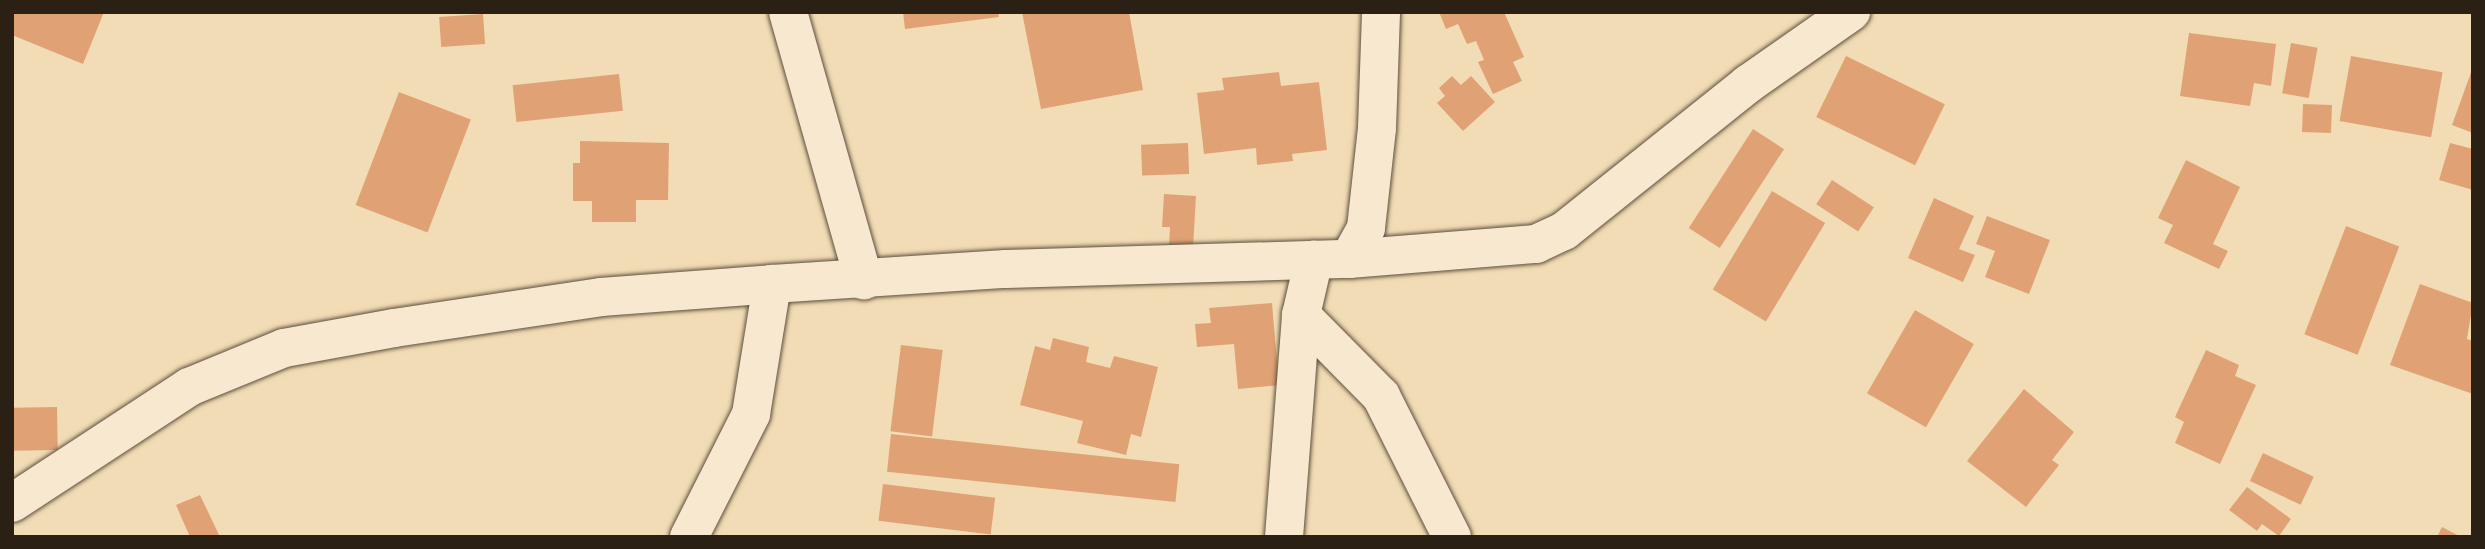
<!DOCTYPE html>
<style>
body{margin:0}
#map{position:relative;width:2485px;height:549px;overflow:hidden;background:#f2dcb5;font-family:"Sorts Mill Goudy",serif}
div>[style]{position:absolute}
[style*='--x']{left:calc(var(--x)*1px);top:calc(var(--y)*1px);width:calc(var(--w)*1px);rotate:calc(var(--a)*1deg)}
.building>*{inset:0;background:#e0a275;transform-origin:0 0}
.roads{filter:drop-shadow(0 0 2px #5d4f3c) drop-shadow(0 0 2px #5d4f3c)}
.minor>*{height:38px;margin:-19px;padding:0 19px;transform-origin:19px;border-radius:19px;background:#f7e8cf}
span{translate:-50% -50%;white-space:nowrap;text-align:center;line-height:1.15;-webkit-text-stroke:6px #f7e8cf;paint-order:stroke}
.frame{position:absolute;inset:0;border:14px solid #2b2014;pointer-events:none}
</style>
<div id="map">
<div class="building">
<div style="clip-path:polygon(12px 12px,104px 12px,83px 64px,12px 35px)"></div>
<div style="clip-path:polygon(903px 12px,998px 12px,999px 17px,905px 29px)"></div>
<div style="clip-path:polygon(1022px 12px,1129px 12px,1143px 90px,1041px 109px)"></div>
<div style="clip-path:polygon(1439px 12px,1504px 12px,1524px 57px,1513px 62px,1522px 81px,1493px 94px,1478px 62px,1484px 60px,1476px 41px,1467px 44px,1458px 24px,1446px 29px)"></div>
<div style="left:483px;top:14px;width:30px;height:44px;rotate:86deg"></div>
<div style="clip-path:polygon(2189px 33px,2276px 44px,2271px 86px,2254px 83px,2250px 106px,2180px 96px)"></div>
<div style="left:2291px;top:43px;width:27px;height:51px;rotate:10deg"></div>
<div style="left:1846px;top:56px;width:110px;height:68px;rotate:26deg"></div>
<div style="left:2351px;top:56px;width:93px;height:66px;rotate:10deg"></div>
<div style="clip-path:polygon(2473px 67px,2473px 133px,2452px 125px)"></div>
<div style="clip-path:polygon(1279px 72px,1281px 86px,1319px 82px,1327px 150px,1292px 154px,1293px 161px,1257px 165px,1256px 148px,1204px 154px,1197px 93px,1224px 90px,1222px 78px)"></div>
<div style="left:619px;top:74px;width:37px;height:107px;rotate:84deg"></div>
<div style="clip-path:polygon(1452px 76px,1461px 85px,1471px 76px,1495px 102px,1463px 131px,1437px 103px,1445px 96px,1439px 88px)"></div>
<div style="left:399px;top:92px;width:77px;height:121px;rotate:21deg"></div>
<div style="left:2303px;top:104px;width:29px;height:28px;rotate:2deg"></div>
<div style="left:1753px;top:129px;width:37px;height:118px;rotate:33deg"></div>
<div style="clip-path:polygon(580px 141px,669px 143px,668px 200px,636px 200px,636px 222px,592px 222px,592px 201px,573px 201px,573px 163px,580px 163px)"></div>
<div style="left:1188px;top:143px;width:31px;height:47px;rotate:88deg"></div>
<div style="clip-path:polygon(2450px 143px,2473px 149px,2473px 190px,2439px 180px)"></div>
<div style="clip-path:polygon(2186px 160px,2240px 187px,2213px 244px,2228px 251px,2219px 269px,2164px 243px,2173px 225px,2158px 218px)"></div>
<div style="left:1832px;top:180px;width:50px;height:29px;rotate:33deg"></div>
<div style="left:1772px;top:191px;width:62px;height:115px;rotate:31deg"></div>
<div style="clip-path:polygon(1164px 194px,1196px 196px,1193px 248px,1169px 246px,1170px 227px,1162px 227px)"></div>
<div style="clip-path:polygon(1934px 198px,1974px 216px,1959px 249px,1975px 255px,1963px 282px,1908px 258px)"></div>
<div style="clip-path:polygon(1987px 216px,2050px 240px,2029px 294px,1985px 277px,1995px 251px,1976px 244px)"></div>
<div style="left:2346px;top:226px;width:57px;height:116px;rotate:21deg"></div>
<div style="clip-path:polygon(2420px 284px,2473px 303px,2467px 339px,2473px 341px,2473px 394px,2390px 365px)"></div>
<div style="clip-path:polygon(1272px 303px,1279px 385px,1238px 389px,1234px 344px,1197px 347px,1195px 324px,1211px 323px,1209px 308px)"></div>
<div style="left:1915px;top:310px;width:68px;height:96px;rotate:30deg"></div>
<div style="clip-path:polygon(1053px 338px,1089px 347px,1086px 362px,1110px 368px,1114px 356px,1158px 367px,1141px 437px,1131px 434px,1126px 455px,1077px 443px,1083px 421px,1020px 405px,1035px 346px,1050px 350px)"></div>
<div style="left:901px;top:345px;width:42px;height:87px;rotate:7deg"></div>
<div style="clip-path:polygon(2206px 350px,2239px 365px,2235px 376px,2256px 385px,2220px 464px,2175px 443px,2184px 422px,2175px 417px)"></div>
<div style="clip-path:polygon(2024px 389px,2074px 432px,2052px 460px,2059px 465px,2026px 507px,1967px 461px)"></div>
<div style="left:57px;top:407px;width:43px;height:45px;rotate:89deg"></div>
<div style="left:891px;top:434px;width:290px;height:38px;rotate:6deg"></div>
<div style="left:2263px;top:453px;width:56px;height:31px;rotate:25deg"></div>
<div style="left:883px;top:484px;width:113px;height:37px;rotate:7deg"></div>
<div style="clip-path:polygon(2247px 487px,2291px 519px,2279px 536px,2262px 524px,2257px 531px,2229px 510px)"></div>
<div style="clip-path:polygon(200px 495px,220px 537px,190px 537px,176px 505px)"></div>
<div style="clip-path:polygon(2442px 527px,2461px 537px,2437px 537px)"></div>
</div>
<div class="roads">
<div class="minor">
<div style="--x:788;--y:12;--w:279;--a:74.2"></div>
<div style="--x:1349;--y:259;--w:35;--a:-61"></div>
<div style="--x:1366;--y:228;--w:101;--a:-83.7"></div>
<div style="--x:1377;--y:128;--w:116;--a:-88"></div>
<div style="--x:1301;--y:315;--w:114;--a:45.4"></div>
<div style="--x:1381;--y:396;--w:158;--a:63.3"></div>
<div style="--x:12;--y:503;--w:212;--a:-33.2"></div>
<div style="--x:189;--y:387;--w:103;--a:-22.3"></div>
<div style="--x:284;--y:348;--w:112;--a:-10.3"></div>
<div style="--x:394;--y:328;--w:209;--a:-8.5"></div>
<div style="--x:601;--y:297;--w:171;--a:-4.3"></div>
<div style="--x:772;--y:284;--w:234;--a:-3.7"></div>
<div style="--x:1006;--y:269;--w:343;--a:-1.7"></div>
<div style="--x:1349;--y:259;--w:188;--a:-4.6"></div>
<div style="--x:1536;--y:244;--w:31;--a:-25"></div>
<div style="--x:1564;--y:231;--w:236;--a:-38.6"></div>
<div style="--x:1748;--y:84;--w:126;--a:-35"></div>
<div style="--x:689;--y:537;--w:138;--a:-63.2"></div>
<div style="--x:751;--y:414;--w:132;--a:-80.8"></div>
<div style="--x:1284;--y:537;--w:223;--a:-85.6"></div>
<div style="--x:1301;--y:315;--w:57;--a:-76.9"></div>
</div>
</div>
<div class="frame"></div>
</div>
